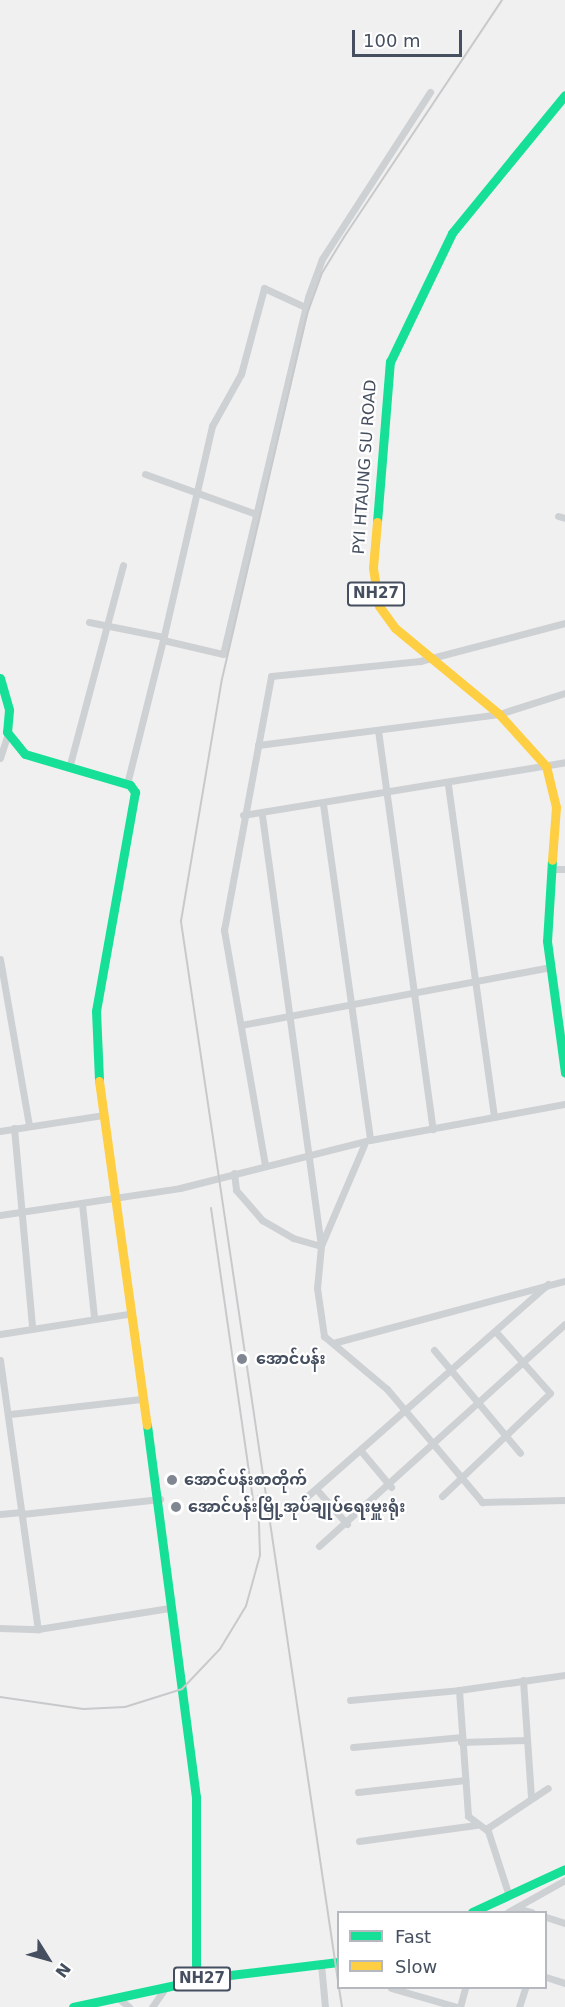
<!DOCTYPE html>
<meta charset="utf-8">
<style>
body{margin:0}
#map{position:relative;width:565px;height:2007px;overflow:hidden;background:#f1f0f0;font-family:"DejaVu Sans","Noto Sans Myanmar",sans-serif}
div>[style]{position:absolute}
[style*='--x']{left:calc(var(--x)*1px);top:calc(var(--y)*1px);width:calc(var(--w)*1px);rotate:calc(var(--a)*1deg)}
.street>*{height:7px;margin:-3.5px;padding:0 3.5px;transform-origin:3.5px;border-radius:3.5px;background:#ced1d4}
.fast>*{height:9px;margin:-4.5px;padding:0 4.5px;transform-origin:4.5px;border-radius:4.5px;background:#16e098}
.slow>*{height:9px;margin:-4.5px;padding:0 4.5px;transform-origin:4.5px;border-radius:4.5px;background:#ffcf43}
.rail>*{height:2px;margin:-1px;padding:0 1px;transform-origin:1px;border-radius:1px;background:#c7c9cb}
.dots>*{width:16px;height:16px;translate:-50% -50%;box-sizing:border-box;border:3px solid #fff;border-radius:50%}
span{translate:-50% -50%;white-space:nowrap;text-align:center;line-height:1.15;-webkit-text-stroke:4.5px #fff;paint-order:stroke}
.shield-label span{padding:2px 4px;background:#fff;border:2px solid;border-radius:4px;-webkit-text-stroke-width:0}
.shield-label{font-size:15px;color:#454f5f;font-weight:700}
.street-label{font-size:16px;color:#454f5f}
.poi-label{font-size:16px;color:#454f5f;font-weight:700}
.left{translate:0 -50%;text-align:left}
.legend{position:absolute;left:337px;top:1911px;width:210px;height:78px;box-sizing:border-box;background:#fff;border:2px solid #b5b9bf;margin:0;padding:8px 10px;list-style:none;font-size:18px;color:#454f5f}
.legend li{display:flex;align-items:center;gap:12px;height:30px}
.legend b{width:30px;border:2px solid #b5b9bf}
.north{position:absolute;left:18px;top:1929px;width:60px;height:60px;-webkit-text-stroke:4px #fff;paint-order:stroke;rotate:127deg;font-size:16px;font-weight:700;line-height:24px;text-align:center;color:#454f5f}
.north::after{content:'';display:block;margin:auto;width:21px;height:27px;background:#454f5f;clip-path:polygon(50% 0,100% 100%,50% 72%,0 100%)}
.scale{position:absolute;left:352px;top:30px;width:110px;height:27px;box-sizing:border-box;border:3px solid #454f5f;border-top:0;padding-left:8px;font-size:18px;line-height:21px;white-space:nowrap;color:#454f5f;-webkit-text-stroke:4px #fff;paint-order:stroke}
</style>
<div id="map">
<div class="street">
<div style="--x:145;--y:474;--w:118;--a:19.8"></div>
<div style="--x:558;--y:516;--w:7;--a:16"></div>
<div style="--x:89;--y:622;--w:76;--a:11.3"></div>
<div style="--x:163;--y:640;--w:220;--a:-77.1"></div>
<div style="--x:212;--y:426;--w:60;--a:-60.9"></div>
<div style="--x:241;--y:374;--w:89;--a:-75"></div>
<div style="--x:264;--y:288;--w:45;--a:24.9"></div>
<div style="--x:378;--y:730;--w:403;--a:82.2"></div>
<div style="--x:258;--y:745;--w:243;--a:-7.3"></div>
<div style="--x:499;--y:714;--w:69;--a:-17.7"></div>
<div style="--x:0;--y:758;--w:26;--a:-72"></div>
<div style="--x:69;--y:768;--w:210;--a:-75.1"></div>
<div style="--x:127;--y:784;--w:148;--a:-76"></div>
<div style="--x:163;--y:640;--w:62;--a:13.1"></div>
<div style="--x:223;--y:654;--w:367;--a:-76.6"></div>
<div style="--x:308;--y:297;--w:40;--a:-69.8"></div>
<div style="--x:322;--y:259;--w:199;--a:-57.1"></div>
<div style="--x:448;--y:785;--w:335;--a:82.1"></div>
<div style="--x:323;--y:804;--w:339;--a:82"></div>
<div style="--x:243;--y:815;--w:326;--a:-9.3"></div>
<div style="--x:551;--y:869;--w:14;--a:0"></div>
<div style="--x:0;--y:959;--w:169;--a:80.1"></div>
<div style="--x:241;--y:1025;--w:314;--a:-10.6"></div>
<div style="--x:14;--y:1128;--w:200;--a:84.8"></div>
<div style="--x:0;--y:1131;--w:104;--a:-8.8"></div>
<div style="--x:364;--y:1145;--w:110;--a:113.1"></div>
<div style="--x:321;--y:1246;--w:42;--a:95.4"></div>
<div style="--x:317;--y:1288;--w:49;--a:81.7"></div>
<div style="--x:324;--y:1336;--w:82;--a:40.1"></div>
<div style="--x:387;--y:1389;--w:148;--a:49.9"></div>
<div style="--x:482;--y:1502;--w:83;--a:-1.4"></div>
<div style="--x:265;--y:1165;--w:239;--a:-99.9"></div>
<div style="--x:224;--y:930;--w:258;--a:-79.5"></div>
<div style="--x:271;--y:676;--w:150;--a:-5.7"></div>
<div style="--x:420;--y:661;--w:150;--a:-14.7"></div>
<div style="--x:234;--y:1173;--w:17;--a:83"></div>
<div style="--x:236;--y:1190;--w:40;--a:49"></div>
<div style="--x:262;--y:1220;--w:36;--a:30"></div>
<div style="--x:293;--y:1238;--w:29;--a:16"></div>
<div style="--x:321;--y:1246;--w:436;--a:-97.8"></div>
<div style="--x:82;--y:1204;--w:114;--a:83.9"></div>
<div style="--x:0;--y:1215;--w:182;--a:-8.5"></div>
<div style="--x:180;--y:1188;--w:196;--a:-14.2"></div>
<div style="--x:370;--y:1140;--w:198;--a:-10.5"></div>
<div style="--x:0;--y:1334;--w:130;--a:-8.9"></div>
<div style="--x:333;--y:1343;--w:240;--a:-15"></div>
<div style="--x:434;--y:1350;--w:134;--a:50.1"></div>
<div style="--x:0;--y:1360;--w:272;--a:82"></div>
<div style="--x:10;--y:1414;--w:132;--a:-6.5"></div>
<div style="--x:361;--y:1451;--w:47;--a:50.2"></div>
<div style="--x:318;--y:1491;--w:44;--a:48.7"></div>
<div style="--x:442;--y:1496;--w:149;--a:-43.6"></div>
<div style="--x:550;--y:1393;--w:81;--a:-131.5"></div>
<div style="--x:304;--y:1499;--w:325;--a:-41.4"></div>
<div style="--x:0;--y:1514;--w:22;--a:-5"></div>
<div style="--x:22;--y:1514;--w:139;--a:-6.2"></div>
<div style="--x:319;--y:1546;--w:331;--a:-42.1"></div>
<div style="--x:0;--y:1628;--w:38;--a:2"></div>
<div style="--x:38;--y:1629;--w:133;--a:-9.1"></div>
<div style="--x:523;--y:1680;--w:118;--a:86.1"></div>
<div style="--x:459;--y:1690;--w:107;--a:-8.1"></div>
<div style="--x:350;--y:1700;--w:109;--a:-5.2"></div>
<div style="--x:459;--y:1690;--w:126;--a:85.9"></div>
<div style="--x:468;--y:1816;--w:25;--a:37"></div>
<div style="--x:488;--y:1831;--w:68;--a:72.1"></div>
<div style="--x:461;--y:1742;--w:66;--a:-1.7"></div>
<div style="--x:353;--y:1747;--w:107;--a:-5.3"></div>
<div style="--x:358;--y:1792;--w:108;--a:-6.4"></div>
<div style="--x:486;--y:1829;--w:74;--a:-33.5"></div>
<div style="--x:359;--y:1841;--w:118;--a:-7.8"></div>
<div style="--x:516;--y:1908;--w:16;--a:15"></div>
<div style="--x:508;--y:1912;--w:65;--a:-29.3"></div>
<div style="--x:546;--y:1917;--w:20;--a:18"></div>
<div style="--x:321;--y:1964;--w:43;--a:84.7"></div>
<div style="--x:546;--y:1977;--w:20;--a:18"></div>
<div style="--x:391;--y:1988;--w:69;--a:16.1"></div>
<div style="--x:117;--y:1997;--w:16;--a:40"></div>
<div style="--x:152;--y:2007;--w:21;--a:-55"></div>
<div style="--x:460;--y:2007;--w:20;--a:-75"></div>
<div style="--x:519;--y:2007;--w:20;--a:-72"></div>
</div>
<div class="fast">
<div style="--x:377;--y:522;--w:161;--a:-85.4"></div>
<div style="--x:390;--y:362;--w:143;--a:-64.3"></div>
<div style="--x:452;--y:233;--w:178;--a:-50.7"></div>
<div style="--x:0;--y:678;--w:33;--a:74"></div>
<div style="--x:9;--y:710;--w:22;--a:95"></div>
<div style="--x:7;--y:732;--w:28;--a:51"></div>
<div style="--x:25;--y:754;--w:109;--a:16.4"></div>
<div style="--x:130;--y:785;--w:9;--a:54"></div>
<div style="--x:135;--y:792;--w:222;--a:100.1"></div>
<div style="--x:96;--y:1011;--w:70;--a:87.5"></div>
<div style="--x:552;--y:860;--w:81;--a:93.5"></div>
<div style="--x:547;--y:941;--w:133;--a:82.2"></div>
<div style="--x:147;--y:1425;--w:375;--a:82.5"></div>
<div style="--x:196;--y:1797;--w:184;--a:90"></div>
<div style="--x:472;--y:1912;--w:102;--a:-24.8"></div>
<div style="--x:73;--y:2007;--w:143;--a:-12.1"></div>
<div style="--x:213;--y:1977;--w:126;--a:-6.8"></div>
</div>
<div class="slow">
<div style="--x:377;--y:522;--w:46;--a:95"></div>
<div style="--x:373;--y:568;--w:38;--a:81"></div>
<div style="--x:379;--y:606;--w:27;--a:54"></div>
<div style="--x:395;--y:628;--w:135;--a:39.6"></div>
<div style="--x:499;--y:714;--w:70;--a:47.9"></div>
<div style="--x:546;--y:766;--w:42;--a:76.3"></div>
<div style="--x:556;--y:807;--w:53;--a:94.3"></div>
<div style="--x:99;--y:1081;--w:347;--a:82.1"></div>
</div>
<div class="rail">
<div style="--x:211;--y:1208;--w:303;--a:81.8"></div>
<div style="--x:0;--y:1697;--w:84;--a:8.2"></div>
<div style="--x:83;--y:1709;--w:42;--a:-2.7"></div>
<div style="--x:125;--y:1707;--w:60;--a:-17.5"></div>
<div style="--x:182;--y:1689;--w:55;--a:-46.5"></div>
<div style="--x:220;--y:1649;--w:50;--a:-58.8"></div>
<div style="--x:246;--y:1606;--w:53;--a:-74.6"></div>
<div style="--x:260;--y:1555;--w:59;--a:-91.9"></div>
<div style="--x:338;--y:1981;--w:1072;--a:-98.43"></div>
<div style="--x:181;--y:921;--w:245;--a:-80.4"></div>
<div style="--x:222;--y:679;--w:375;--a:-76.9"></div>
<div style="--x:307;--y:314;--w:44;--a:-69.9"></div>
<div style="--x:322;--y:273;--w:42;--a:-58.6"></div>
<div style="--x:344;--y:237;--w:285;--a:-56.3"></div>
<div style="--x:339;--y:1988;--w:19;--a:81"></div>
</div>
<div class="dots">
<div style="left:242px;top:1359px;background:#818792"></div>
<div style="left:172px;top:1480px;background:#818792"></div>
<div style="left:176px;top:1507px;background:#818792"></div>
</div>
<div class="shield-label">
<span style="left:376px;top:594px">NH27</span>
<span style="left:202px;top:1979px">NH27</span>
</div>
<div class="street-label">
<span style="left:365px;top:467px;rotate:-86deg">PYI HTAUNG SU ROAD</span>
</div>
<div class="poi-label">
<span class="left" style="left:256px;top:1359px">အောင်ပန်း</span>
<span class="left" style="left:184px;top:1480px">အောင်ပန်းစာတိုက်</span>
<span class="left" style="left:188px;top:1507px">အောင်ပန်းမြို့အုပ်ချုပ်ရေးမှူးရုံး</span>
</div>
<ul class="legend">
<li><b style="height:8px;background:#16e098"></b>Fast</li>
<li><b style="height:8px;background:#ffcf43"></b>Slow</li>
</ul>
<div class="north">N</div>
<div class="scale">100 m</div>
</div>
